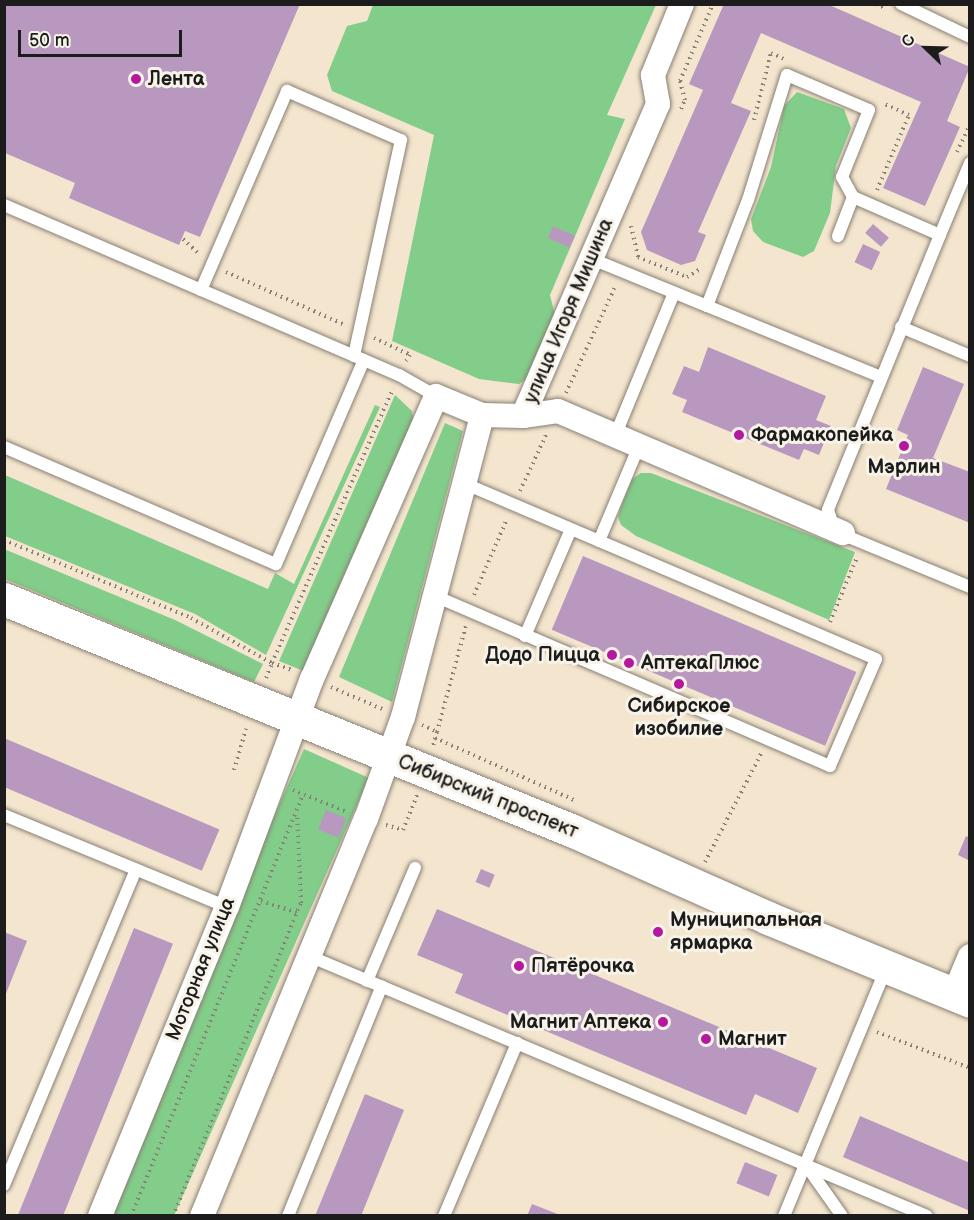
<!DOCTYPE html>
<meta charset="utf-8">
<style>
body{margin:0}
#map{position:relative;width:974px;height:1220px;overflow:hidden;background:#f4e5ce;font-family:"Balsamiq Sans",sans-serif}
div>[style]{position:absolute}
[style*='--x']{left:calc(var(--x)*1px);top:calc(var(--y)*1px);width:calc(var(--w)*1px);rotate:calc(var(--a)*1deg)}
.green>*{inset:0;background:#83cd8a;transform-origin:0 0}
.building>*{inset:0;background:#b898be;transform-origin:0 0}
.path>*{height:4px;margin-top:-2px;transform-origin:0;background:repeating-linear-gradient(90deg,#888075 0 1.5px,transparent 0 6px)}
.roads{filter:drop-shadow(0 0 2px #888075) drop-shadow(0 0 2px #888075)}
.service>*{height:12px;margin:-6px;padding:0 6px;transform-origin:6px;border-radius:6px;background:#fff}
.minor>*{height:24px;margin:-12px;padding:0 12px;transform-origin:12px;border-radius:12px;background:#fff}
.secondary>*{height:33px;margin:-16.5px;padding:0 16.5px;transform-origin:16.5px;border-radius:16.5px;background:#fff}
.dots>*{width:16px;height:16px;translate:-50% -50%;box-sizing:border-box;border:3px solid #f7f3e8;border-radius:50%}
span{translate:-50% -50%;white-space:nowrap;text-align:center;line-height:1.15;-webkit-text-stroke:6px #f7f3e8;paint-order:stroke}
.poi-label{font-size:20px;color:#1c1c1c;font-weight:700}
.left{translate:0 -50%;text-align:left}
.right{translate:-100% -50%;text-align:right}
.street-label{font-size:20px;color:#1c1c1c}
.frame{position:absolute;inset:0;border:6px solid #1c1c1c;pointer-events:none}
.north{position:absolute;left:896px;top:18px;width:60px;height:60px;-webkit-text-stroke:4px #f7f3e8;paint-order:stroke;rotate:293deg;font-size:16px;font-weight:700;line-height:24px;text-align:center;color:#1c1c1c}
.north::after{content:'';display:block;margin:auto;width:21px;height:27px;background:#1c1c1c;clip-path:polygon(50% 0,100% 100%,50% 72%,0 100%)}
.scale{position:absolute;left:18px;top:30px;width:164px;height:27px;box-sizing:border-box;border:3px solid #1c1c1c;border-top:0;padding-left:8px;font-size:18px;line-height:21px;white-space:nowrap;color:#1c1c1c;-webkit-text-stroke:4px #f7f3e8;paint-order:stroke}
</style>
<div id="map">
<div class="green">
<div style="clip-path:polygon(373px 5px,656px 5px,607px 115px,625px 119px,550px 295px,558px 327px,542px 369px,519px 384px,479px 379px,392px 341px,434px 135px,332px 91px,327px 75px,347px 26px,367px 21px)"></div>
<div style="clip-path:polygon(797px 92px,844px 109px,851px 128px,836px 166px,830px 213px,814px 251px,803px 257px,763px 242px,753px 231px,751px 219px,771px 167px,784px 106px)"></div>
<div style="clip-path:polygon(395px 395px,412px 411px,414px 425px,306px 672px,279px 661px)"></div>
<div style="clip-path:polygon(375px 405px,380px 407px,266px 655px,195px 614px,5px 536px,5px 475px,268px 589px,275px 573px,294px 584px)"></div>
<div style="clip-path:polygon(445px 423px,463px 431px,392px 702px,339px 677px)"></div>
<div style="clip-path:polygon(641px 473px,651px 473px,855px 552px,829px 620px,636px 536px,621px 525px,618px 517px,621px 507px,632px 479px)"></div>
<div style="clip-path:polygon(4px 549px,175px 620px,263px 664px,254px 682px,5px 579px)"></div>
<div style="left:304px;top:749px;width:71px;height:504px;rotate:24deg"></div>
</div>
<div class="building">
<div style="clip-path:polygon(5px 4px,300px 4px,200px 237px,185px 231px,179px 245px,69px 198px,75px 183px,5px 153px)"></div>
<div style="clip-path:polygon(724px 4px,827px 4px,970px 67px,947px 121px,960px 127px,925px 206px,883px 188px,921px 102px,761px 33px,731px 103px,751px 111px,698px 232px,706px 235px,695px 261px,681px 265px,647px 250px,641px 232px,703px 90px,689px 84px)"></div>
<div style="left:873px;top:224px;width:21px;height:12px;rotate:41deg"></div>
<div style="left:553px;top:226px;width:24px;height:13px;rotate:24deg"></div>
<div style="left:863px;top:244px;width:19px;height:20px;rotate:25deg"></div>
<div style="clip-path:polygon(708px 347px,826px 396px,816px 420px,831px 426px,819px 455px,804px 449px,799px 460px,682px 412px,687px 400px,672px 394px,684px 366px,699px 372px)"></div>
<div style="clip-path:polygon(923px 367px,964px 384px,933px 458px,970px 472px,970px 523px,886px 489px,908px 435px,897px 430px)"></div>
<div style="left:583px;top:556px;width:297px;height:80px;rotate:23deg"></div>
<div style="left:4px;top:738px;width:234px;height:45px;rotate:23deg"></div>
<div style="left:326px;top:810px;width:22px;height:21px;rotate:22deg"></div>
<div style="clip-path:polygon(966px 836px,970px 838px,970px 861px,958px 855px)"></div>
<div style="left:481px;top:869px;width:15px;height:14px;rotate:23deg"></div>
<div style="clip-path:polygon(437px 909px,817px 1068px,798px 1113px,755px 1094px,746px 1115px,455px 993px,463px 974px,417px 955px)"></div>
<div style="left:134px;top:928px;width:42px;height:312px;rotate:22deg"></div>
<div style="clip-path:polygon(4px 932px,27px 941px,5px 996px,4px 996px)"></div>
<div style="clip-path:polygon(365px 1094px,404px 1110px,361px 1216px,315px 1216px)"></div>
<div style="clip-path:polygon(860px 1116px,970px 1163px,970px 1211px,843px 1157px)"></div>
<div style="left:745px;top:1162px;width:35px;height:23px;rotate:22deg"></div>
<div style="clip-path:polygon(532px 1204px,560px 1215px,560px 1216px,527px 1216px)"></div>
</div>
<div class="path">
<div style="--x:876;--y:4;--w:10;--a:24"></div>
<div style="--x:681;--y:109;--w:10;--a:-66"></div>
<div style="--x:685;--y:100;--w:20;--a:-105"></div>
<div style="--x:680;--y:81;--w:84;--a:-66.8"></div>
<div style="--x:754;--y:120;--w:69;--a:-75.8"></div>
<div style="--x:771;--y:53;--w:14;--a:25"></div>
<div style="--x:957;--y:152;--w:31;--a:-65"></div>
<div style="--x:877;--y:190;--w:82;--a:-66.9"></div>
<div style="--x:909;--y:115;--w:27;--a:-156"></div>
<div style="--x:631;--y:226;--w:32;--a:77"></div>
<div style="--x:183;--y:239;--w:23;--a:43"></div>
<div style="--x:638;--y:257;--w:53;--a:22.2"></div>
<div style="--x:687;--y:277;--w:17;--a:-31"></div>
<div style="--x:226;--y:272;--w:130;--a:24"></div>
<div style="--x:374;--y:338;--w:40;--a:25"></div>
<div style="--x:410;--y:355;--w:7;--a:124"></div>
<div style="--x:566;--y:393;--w:119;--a:-65.2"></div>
<div style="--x:520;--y:491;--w:62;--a:-65.1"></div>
<div style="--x:4;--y:540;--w:203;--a:22.6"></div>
<div style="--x:191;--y:618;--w:93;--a:29.1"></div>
<div style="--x:272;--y:663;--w:300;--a:-66.2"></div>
<div style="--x:474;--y:595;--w:83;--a:-66.5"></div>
<div style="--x:830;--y:622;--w:70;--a:-67.4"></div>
<div style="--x:266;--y:678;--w:16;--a:-68"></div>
<div style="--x:272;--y:663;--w:21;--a:19"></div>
<div style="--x:331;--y:687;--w:56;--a:23.3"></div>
<div style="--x:422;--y:725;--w:17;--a:25"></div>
<div style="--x:437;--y:732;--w:15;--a:106"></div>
<div style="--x:437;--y:732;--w:111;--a:-74.8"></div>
<div style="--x:435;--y:738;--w:152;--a:24"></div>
<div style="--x:234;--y:770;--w:43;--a:-73.7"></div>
<div style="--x:293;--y:790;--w:58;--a:22.2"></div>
<div style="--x:386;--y:825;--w:18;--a:16"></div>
<div style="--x:403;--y:830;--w:38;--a:-68"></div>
<div style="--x:705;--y:862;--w:122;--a:-62.6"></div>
<div style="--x:261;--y:901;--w:38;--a:18"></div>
<div style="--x:877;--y:1032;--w:100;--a:21.2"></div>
<div style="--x:131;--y:1216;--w:456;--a:-67.8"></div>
<div style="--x:173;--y:1216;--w:338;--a:-67.8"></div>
<div style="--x:301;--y:903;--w:87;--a:-92.6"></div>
</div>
<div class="roads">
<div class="service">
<div style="--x:901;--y:4;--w:76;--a:25.6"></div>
<div style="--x:853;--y:197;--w:95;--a:23.6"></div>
<div style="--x:940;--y:235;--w:78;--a:-67.4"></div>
<div style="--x:4;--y:205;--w:430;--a:23.3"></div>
<div style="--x:399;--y:375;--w:43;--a:29.6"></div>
<div style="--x:940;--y:235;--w:297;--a:112.2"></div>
<div style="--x:828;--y:510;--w:13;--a:72"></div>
<div style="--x:832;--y:522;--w:25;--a:40"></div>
<div style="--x:851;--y:538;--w:129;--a:22.4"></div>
<div style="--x:592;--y:259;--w:124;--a:22.2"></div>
<div style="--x:707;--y:306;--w:114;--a:-68.9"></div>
<div style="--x:748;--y:200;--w:131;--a:-72.7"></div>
<div style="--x:787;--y:75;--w:89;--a:23.1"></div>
<div style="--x:869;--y:110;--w:72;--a:111.9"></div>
<div style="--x:842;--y:177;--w:23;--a:61"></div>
<div style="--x:853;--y:197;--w:42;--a:111"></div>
<div style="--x:201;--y:290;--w:217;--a:-66.6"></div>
<div style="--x:287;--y:91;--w:124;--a:23.3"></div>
<div style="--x:401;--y:140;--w:221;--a:102.3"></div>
<div style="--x:707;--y:306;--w:188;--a:22.2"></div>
<div style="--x:901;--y:327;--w:75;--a:22.8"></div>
<div style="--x:615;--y:436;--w:155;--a:-67.6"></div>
<div style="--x:4;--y:447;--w:296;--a:23.3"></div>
<div style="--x:276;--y:564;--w:222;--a:-66.7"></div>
<div style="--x:599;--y:541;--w:103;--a:-67.2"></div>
<div style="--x:435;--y:596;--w:430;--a:23.3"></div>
<div style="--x:830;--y:766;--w:116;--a:-66.7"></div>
<div style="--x:876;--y:659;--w:448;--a:-156.9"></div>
<div style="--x:525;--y:636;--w:116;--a:-66.7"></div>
<div style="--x:4;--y:815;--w:241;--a:22.4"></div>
<div style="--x:309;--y:956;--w:670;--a:22.82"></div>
<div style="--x:367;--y:981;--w:123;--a:-67"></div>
<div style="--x:806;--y:1165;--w:62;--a:54.8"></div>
<div style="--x:4;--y:1185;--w:342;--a:-67.3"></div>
<div style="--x:288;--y:1216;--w:248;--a:-67.8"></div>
<div style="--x:444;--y:1216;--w:188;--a:-67.1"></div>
<div style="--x:784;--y:1216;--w:268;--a:-67.6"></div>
</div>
<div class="minor">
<div style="--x:523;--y:416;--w:35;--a:-8"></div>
<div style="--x:558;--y:411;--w:310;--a:23.2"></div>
<div style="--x:954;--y:994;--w:41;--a:-67.2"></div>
<div style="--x:100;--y:1216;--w:334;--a:-67.7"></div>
<div style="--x:227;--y:907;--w:243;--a:-69.6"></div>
<div style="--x:312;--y:679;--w:309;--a:-66.3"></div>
<div style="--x:436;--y:396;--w:50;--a:22.4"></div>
<div style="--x:482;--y:415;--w:41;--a:1.4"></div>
<div style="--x:523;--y:416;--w:340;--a:-66.6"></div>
<div style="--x:658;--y:104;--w:29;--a:-100"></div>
<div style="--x:653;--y:75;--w:77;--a:-67.8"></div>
<div style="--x:202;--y:1216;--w:430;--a:-67.6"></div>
<div style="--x:366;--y:819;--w:109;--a:-70.1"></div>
<div style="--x:403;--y:717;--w:312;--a:-75.3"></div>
</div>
<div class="secondary">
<div style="--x:4;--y:599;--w:614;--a:22.18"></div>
<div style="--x:573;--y:831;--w:214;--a:24"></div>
<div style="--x:768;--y:918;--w:218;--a:22.3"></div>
</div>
</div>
<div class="dots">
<div style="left:136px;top:79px;background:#b5179e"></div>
<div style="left:739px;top:435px;background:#b5179e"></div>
<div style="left:904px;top:446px;background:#b5179e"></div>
<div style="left:612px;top:655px;background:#b5179e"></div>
<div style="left:629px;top:663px;background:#b5179e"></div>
<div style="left:679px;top:684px;background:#b5179e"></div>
<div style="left:658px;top:932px;background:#b5179e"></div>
<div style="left:519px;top:966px;background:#b5179e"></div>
<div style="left:663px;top:1022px;background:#b5179e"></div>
<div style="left:706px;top:1039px;background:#b5179e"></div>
</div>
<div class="poi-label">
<span class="left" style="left:148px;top:79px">Лента</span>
<span class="left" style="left:751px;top:435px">Фармакопейка</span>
<span style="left:904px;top:467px">Мэрлин</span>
<span class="right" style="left:600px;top:655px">Додо Пицца</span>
<span class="left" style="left:641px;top:663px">АптекаПлюс</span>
<span style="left:679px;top:718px">Сибирское<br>изобилие</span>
<span class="left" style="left:670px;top:932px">Муниципальная<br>ярмарка</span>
<span class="left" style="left:531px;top:966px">Пятёрочка</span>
<span class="right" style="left:651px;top:1022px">Магнит Аптека</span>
<span class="left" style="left:718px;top:1039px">Магнит</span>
</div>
<div class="street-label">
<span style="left:569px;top:311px;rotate:-67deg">улица Игоря Мишина</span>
<span style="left:488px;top:797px;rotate:22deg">Сибирский проспект</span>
<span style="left:201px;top:969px;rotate:-68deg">Моторная улица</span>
</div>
<div class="frame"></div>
<div class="north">С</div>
<div class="scale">50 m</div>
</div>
